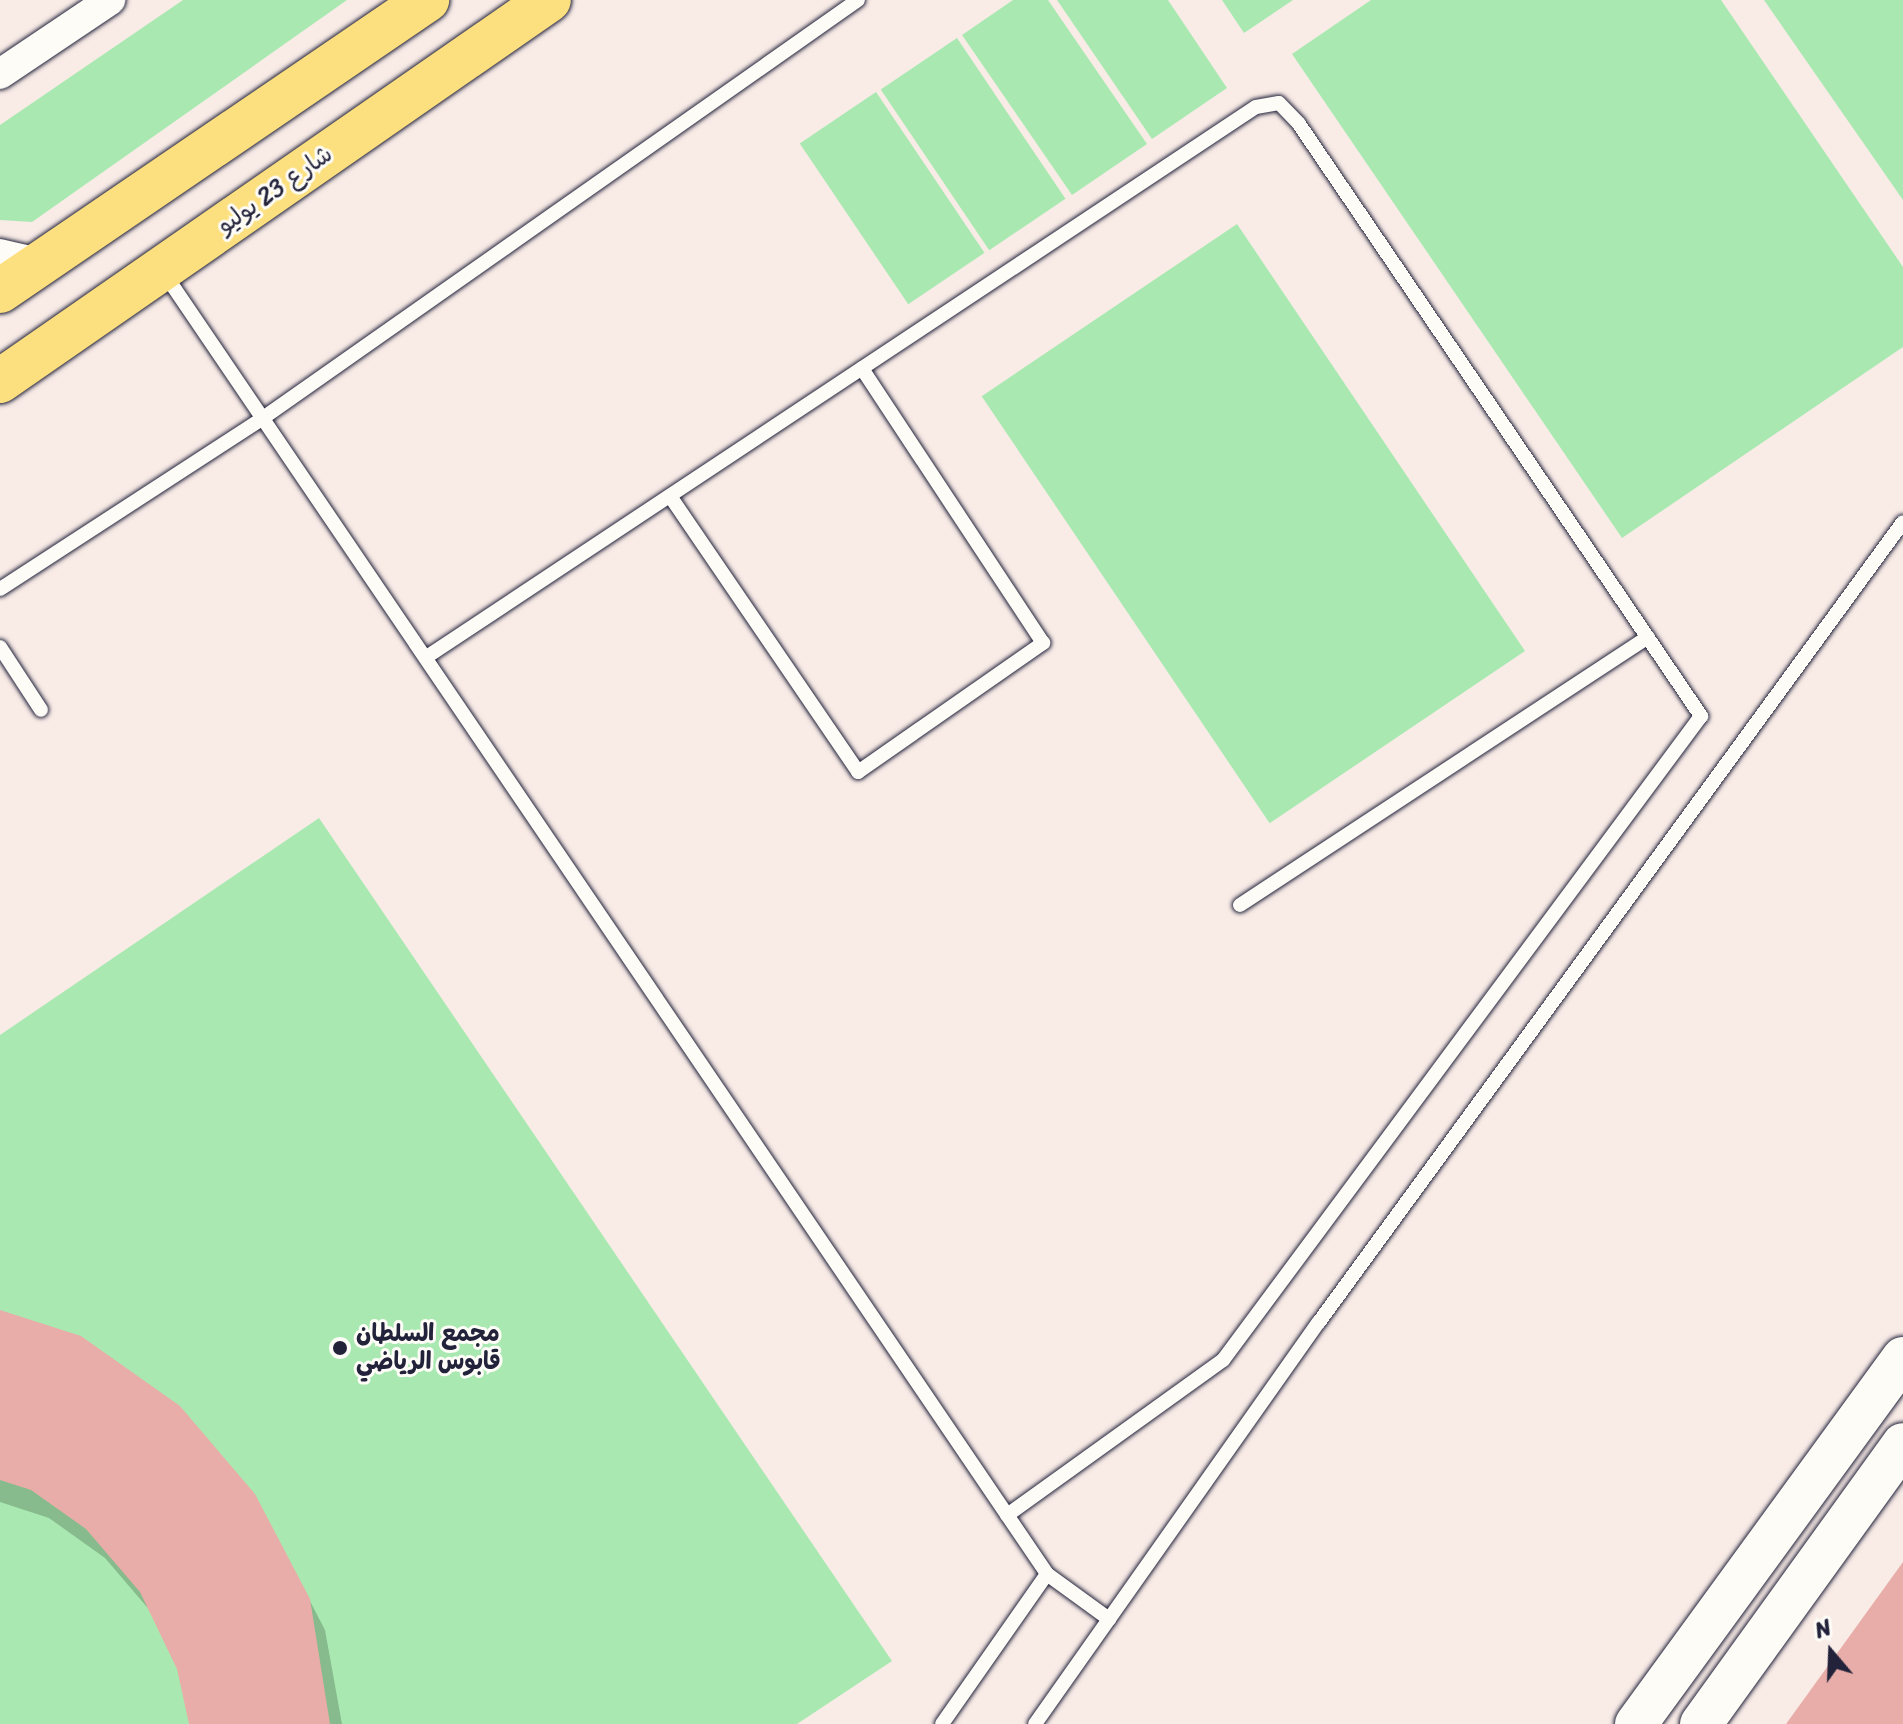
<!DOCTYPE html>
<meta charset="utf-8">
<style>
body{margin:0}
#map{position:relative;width:1903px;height:1724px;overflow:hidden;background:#f9ece7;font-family:Sriracha,"Playpen Sans Arabic",sans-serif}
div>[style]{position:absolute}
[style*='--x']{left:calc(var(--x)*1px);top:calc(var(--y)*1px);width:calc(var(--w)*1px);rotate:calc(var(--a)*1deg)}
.green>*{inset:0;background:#a9e9b1;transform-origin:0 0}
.shadow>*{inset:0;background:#0003}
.building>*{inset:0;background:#e8ada8}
.roads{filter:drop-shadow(0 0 2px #22223b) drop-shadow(0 0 2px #22223b)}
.lane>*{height:14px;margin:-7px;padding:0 7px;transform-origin:7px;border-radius:7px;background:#fdfcf7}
.street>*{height:30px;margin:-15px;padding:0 15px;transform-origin:15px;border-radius:15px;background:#fdfcf7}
.secondary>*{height:42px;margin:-21px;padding:0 21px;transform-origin:21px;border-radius:21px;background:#fdfcf7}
.primary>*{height:44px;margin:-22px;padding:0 22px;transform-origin:22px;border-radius:22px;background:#fce080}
.dots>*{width:22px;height:22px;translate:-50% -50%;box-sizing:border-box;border:4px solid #fdfcf7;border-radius:50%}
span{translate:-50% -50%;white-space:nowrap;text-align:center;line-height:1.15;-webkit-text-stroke:6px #fdfcf7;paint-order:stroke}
.street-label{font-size:24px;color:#22223b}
.poi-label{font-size:24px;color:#22223b;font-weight:700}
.left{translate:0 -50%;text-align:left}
.north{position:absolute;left:1791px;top:1612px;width:80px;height:80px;-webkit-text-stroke:6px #fdfcf7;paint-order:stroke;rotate:341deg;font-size:22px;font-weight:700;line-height:32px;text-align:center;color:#22223b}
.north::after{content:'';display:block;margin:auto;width:28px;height:36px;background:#22223b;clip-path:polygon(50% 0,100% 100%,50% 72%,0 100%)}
</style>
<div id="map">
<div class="green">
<div style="clip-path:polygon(183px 0,347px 0,32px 222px,0 220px,0 125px)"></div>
<div style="clip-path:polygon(1013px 0,1048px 0,1147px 144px,1072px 195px,962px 35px)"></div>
<div style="clip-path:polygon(1057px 0,1168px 0,1227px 88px,1152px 139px)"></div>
<div style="clip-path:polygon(1222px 0,1293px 0,1244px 33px)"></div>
<div style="clip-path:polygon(1371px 0,1721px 0,1903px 267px,1903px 347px,1622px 538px,1292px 54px)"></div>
<div style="clip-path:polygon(1764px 0,1903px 0,1903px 200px)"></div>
<div style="left:957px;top:38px;width:194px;height:92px;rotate:56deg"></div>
<div style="left:876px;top:92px;width:194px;height:92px;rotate:56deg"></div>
<div style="left:1237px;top:224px;width:515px;height:308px;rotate:56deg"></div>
<div style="clip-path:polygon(319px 818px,892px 1661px,797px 1724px,0 1724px,0 1035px)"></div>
</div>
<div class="shadow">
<div style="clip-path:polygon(0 1312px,270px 1524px,325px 1630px,342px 1724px,191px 1724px,179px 1668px,152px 1613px,105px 1558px,49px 1518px,0 1502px)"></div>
</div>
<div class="building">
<div style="clip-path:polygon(0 1310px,81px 1336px,180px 1406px,255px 1494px,310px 1599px,330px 1724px,189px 1724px,177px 1669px,140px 1592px,86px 1529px,31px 1490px,0 1480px)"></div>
<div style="clip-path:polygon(1903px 1562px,1903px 1724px,1786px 1724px)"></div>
</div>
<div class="roads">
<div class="lane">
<div style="--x:164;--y:273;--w:1572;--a:55.83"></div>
<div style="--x:1047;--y:1574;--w:77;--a:36"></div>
<div style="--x:670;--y:496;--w:334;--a:55.7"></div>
<div style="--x:858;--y:772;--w:226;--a:-34.9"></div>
<div style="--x:1043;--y:643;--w:329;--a:-123.4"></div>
<div style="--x:0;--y:589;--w:314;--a:-33"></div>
<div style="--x:263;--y:418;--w:727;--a:-35.09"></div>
<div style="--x:0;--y:647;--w:75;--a:56.9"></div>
<div style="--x:428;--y:656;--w:993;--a:-33.55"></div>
<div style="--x:1256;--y:107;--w:23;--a:-10"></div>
<div style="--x:1279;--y:103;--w:29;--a:46"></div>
<div style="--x:1299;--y:124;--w:716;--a:55.82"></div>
<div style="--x:1701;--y:716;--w:802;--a:126.58"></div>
<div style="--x:1223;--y:1360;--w:266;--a:144.3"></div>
<div style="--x:1240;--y:905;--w:488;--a:-33.3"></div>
<div style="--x:942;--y:1724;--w:183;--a:-55"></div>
<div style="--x:1035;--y:1724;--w:492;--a:-54.8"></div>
<div style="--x:1319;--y:1322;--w:990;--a:-53.87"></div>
</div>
<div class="street">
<div style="--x:0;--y:74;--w:133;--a:-33.9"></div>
<div style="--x:0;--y:254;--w:40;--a:13"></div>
</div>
<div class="secondary">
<div style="--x:1636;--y:1724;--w:453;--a:-53.9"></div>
<div style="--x:1701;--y:1724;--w:345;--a:-54.2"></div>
</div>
<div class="primary">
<div style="--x:0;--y:291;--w:517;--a:-34.27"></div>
<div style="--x:0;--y:381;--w:668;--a:-34.76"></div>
</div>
</div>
<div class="dots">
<div style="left:340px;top:1348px;background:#22223b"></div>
</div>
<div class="street-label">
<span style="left:275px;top:190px;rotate:-35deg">شارع 23 يوليو</span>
</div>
<div class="poi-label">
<span class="left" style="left:356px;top:1348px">مجمع السلطان<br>قابوس الرياضي</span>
</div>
<div class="north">N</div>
</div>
